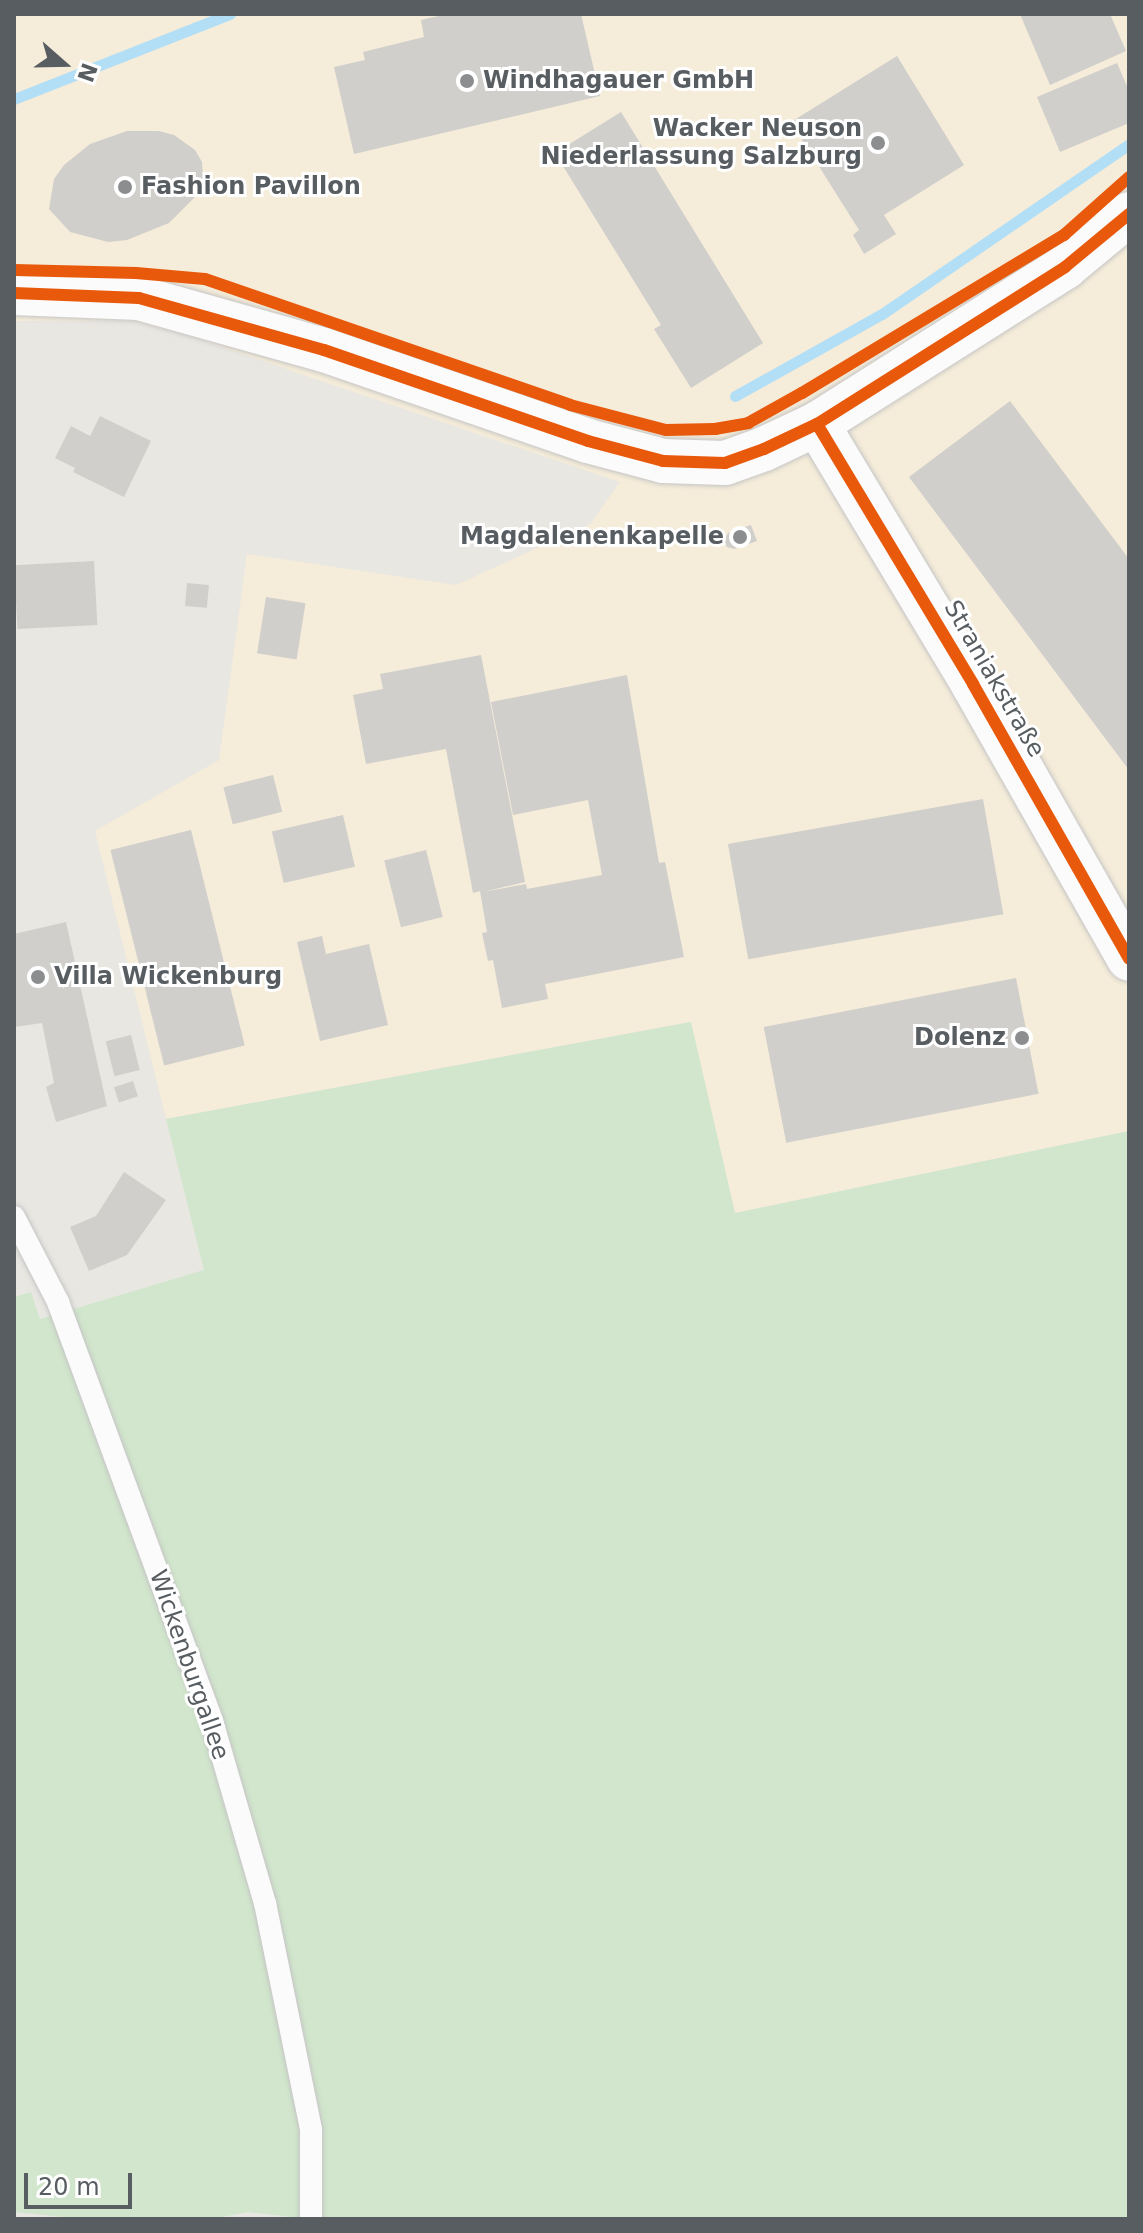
<!DOCTYPE html>
<meta charset="utf-8">
<style>
body{margin:0}
#map{position:relative;width:1143px;height:2233px;overflow:hidden;background:#e9e7e2;font-family:"DejaVu Sans",sans-serif}
div>[style]{position:absolute}
[style*='--x']{left:calc(var(--x)*1px);top:calc(var(--y)*1px);width:calc(var(--w)*1px);rotate:calc(var(--a)*1deg)}
.commercial>*{inset:0;background:#f5ecd9}
.green>*{inset:0;background:#d1e6cc}
.stream>*{height:11px;margin:-5.5px;padding:0 5.5px;transform-origin:5.5px;border-radius:5.5px;background:#b3dff6}
.building>*{inset:0;background:#d0cfcc;transform-origin:0 0}
.roads{filter:drop-shadow(0 0 2px #c5c5c5) drop-shadow(0 0 2px #c5c5c5)}
.lane>*{height:22px;margin:-11px;padding:0 11px;transform-origin:11px;border-radius:11px;background:#fcfbfb}
.street>*{height:44px;margin:-22px;padding:0 22px;transform-origin:22px;border-radius:22px;background:#fcfbfb}
.cycleway>*{height:12px;margin:-6px;padding:0 6px;transform-origin:6px;border-radius:6px;background:#e8590c}
.dots>*{width:22px;height:22px;translate:-50% -50%;box-sizing:border-box;border:4px solid #fff;border-radius:50%}
span{translate:-50% -50%;white-space:nowrap;text-align:center;line-height:1.15;-webkit-text-stroke:6px #fff;paint-order:stroke}
.poi-label{font-size:24px;color:#585d61;font-weight:700}
.left{translate:0 -50%;text-align:left}
.right{translate:-100% -50%;text-align:right}
.street-label{font-size:24px;color:#585d61}
.frame{position:absolute;inset:0;border:16px solid #585d61;pointer-events:none}
.north{position:absolute;left:24px;top:24px;width:80px;height:80px;-webkit-text-stroke:6px #fff;paint-order:stroke;rotate:110deg;font-size:22px;font-weight:700;line-height:32px;text-align:center;color:#585d61}
.north::after{content:'';display:block;margin:auto;width:28px;height:36px;background:#585d61;clip-path:polygon(50% 0,100% 100%,50% 72%,0 100%)}
.scale{position:absolute;left:24px;top:2173px;width:108px;height:36px;box-sizing:border-box;border:4px solid #585d61;border-top:0;padding-left:10px;font-size:24px;line-height:28px;white-space:nowrap;color:#585d61;-webkit-text-stroke:6px #fff;paint-order:stroke}
</style>
<div id="map">
<div class="commercial">
<div style="clip-path:polygon(14px 14px,1129px 14px,1129px 1131px,735px 1213px,690px 1022px,166px 1119px,95px 831px,219px 760px,247px 554px,456px 585px,590px 524px,620px 482px,189px 336px,131px 321px,14px 321px)"></div>
</div>
<div class="green">
<div style="clip-path:polygon(691px 1022px,735px 1213px,1129px 1131px,1129px 2219px,309px 2219px,248px 2212px,212px 2219px,82px 2219px,14px 2212px,14px 1297px,31px 1292px,40px 1319px,204px 1270px,166px 1119px)"></div>
</div>
<div class="stream">
<div style="--x:14;--y:99;--w:232;--a:-21.5"></div>
<div style="--x:735;--y:396;--w:168;--a:-29.2"></div>
<div style="--x:882;--y:314;--w:300;--a:-34.5"></div>
</div>
<div class="building">
<div style="clip-path:polygon(447px 14px,581px 14px,600px 96px,354px 154px,334px 67px,365px 60px,363px 52px,424px 37px,421px 20px)"></div>
<div style="clip-path:polygon(1020px 14px,1110px 14px,1126px 51px,1050px 85px)"></div>
<div style="clip-path:polygon(897px 56px,964px 165px,884px 215px,896px 234px,864px 254px,853px 235px,859px 230px,791px 122px)"></div>
<div style="clip-path:polygon(1117px 63px,1129px 91px,1129px 123px,1060px 152px,1037px 97px)"></div>
<div style="clip-path:polygon(621px 112px,763px 343px,691px 388px,654px 329px,661px 325px,555px 153px)"></div>
<div style="clip-path:polygon(127px 131px,159px 131px,174px 135px,195px 150px,202px 162px,203px 177px,195px 197px,169px 223px,127px 240px,108px 242px,70px 232px,49px 209px,54px 179px,64px 165px,90px 144px)"></div>
<div style="clip-path:polygon(1010px 401px,1129px 559px,1129px 770px,909px 477px)"></div>
<div style="clip-path:polygon(100px 416px,151px 441px,124px 497px,73px 472px,75px 468px,55px 458px,71px 426px,90px 436px)"></div>
<div style="clip-path:polygon(751px 525px,757px 541px,734px 549px,727px 547px,724px 540px,728px 533px)"></div>
<div style="left:94px;top:561px;width:64px;height:80px;rotate:87deg"></div>
<div style="left:187px;top:583px;width:22px;height:23px;rotate:5deg"></div>
<div style="left:266px;top:597px;width:40px;height:57px;rotate:9deg"></div>
<div style="clip-path:polygon(481px 655px,525px 882px,483px 892px,526px 884px,527px 889px,602px 875px,588px 800px,513px 815px,491px 702px,627px 675px,659px 863px,665px 862px,684px 957px,545px 984px,548px 999px,502px 1008px,493px 960px,488px 961px,482px 933px,487px 932px,480px 891px,473px 893px,446px 749px,366px 764px,353px 695px,383px 689px,380px 674px)"></div>
<div style="left:273px;top:775px;width:38px;height:51px;rotate:76deg"></div>
<div style="left:983px;top:799px;width:117px;height:259px;rotate:80deg"></div>
<div style="left:343px;top:815px;width:53px;height:73px;rotate:77deg"></div>
<div style="left:191px;top:830px;width:222px;height:83px;rotate:76deg"></div>
<div style="left:426px;top:850px;width:69px;height:43px;rotate:76deg"></div>
<div style="clip-path:polygon(66px 922px,107px 1106px,56px 1122px,46px 1087px,54px 1083px,42px 1023px,14px 1027px,14px 934px)"></div>
<div style="clip-path:polygon(322px 936px,326px 954px,369px 944px,388px 1025px,320px 1041px,297px 942px)"></div>
<div style="left:1016px;top:978px;width:118px;height:257px;rotate:79deg"></div>
<div style="left:131px;top:1035px;width:36px;height:26px;rotate:76deg"></div>
<div style="left:133px;top:1081px;width:16px;height:20px;rotate:72deg"></div>
<div style="clip-path:polygon(124px 1172px,166px 1200px,127px 1255px,89px 1271px,70px 1227px,96px 1216px)"></div>
</div>
<div class="roads">
<div class="lane">
<div style="--x:14;--y:1217;--w:96;--a:62.6"></div>
<div style="--x:58;--y:1302;--w:446;--a:69.8"></div>
<div style="--x:212;--y:1721;--w:190;--a:73.8"></div>
<div style="--x:265;--y:1903;--w:232;--a:78.5"></div>
<div style="--x:311;--y:2130;--w:89;--a:90"></div>
</div>
<div class="street">
<div style="--x:14;--y:293;--w:125;--a:2.3"></div>
<div style="--x:139;--y:298;--w:192;--a:15.7"></div>
<div style="--x:324;--y:350;--w:279;--a:19"></div>
<div style="--x:588;--y:441;--w:78;--a:14.9"></div>
<div style="--x:663;--y:461;--w:62;--a:1.8"></div>
<div style="--x:725;--y:463;--w:41;--a:-19.7"></div>
<div style="--x:764;--y:449;--w:59;--a:-25.3"></div>
<div style="--x:817;--y:424;--w:294;--a:-32.3"></div>
<div style="--x:1065;--y:267;--w:83;--a:-39.6"></div>
<div style="--x:817;--y:424;--w:303;--a:59"></div>
<div style="--x:973;--y:684;--w:316;--a:60.4"></div>
</div>
</div>
<div class="cycleway">
<div style="--x:14;--y:270;--w:122;--a:1.4"></div>
<div style="--x:136;--y:273;--w:69;--a:5"></div>
<div style="--x:205;--y:279;--w:386;--a:19"></div>
<div style="--x:570;--y:405;--w:99;--a:14.6"></div>
<div style="--x:666;--y:430;--w:49;--a:-1.2"></div>
<div style="--x:715;--y:429;--w:34;--a:-10"></div>
<div style="--x:748;--y:423;--w:62;--a:-29.1"></div>
<div style="--x:802;--y:393;--w:306;--a:-31.1"></div>
<div style="--x:1064;--y:235;--w:87;--a:-41.7"></div>
<div style="--x:14;--y:293;--w:125;--a:2.3"></div>
<div style="--x:139;--y:298;--w:192;--a:15.7"></div>
<div style="--x:324;--y:350;--w:279;--a:19"></div>
<div style="--x:588;--y:441;--w:78;--a:14.9"></div>
<div style="--x:663;--y:461;--w:62;--a:1.8"></div>
<div style="--x:725;--y:463;--w:41;--a:-19.7"></div>
<div style="--x:764;--y:449;--w:59;--a:-25.3"></div>
<div style="--x:817;--y:424;--w:294;--a:-32.3"></div>
<div style="--x:1065;--y:267;--w:83;--a:-39.6"></div>
<div style="--x:817;--y:424;--w:303;--a:59"></div>
<div style="--x:973;--y:684;--w:316;--a:60.4"></div>
</div>
<div class="dots">
<div style="left:467px;top:81px;background:#8b8d8e"></div>
<div style="left:878px;top:143px;background:#8b8d8e"></div>
<div style="left:125px;top:187px;background:#8b8d8e"></div>
<div style="left:740px;top:537px;background:#8b8d8e"></div>
<div style="left:38px;top:977px;background:#8b8d8e"></div>
<div style="left:1022px;top:1038px;background:#8b8d8e"></div>
</div>
<div class="poi-label">
<span class="left" style="left:483px;top:81px">Windhagauer GmbH</span>
<span class="right" style="left:862px;top:143px">Wacker Neuson<br>Niederlassung Salzburg</span>
<span class="left" style="left:141px;top:187px">Fashion Pavillon</span>
<span class="right" style="left:724px;top:537px">Magdalenenkapelle</span>
<span class="left" style="left:54px;top:977px">Villa Wickenburg</span>
<span class="right" style="left:1006px;top:1038px">Dolenz</span>
</div>
<div class="street-label">
<span style="left:994px;top:679px;rotate:60deg">Straniakstraße</span>
<span style="left:189px;top:1665px;rotate:71deg">Wickenburgallee</span>
</div>
<div class="frame"></div>
<div class="north">N</div>
<div class="scale">20 m</div>
</div>
